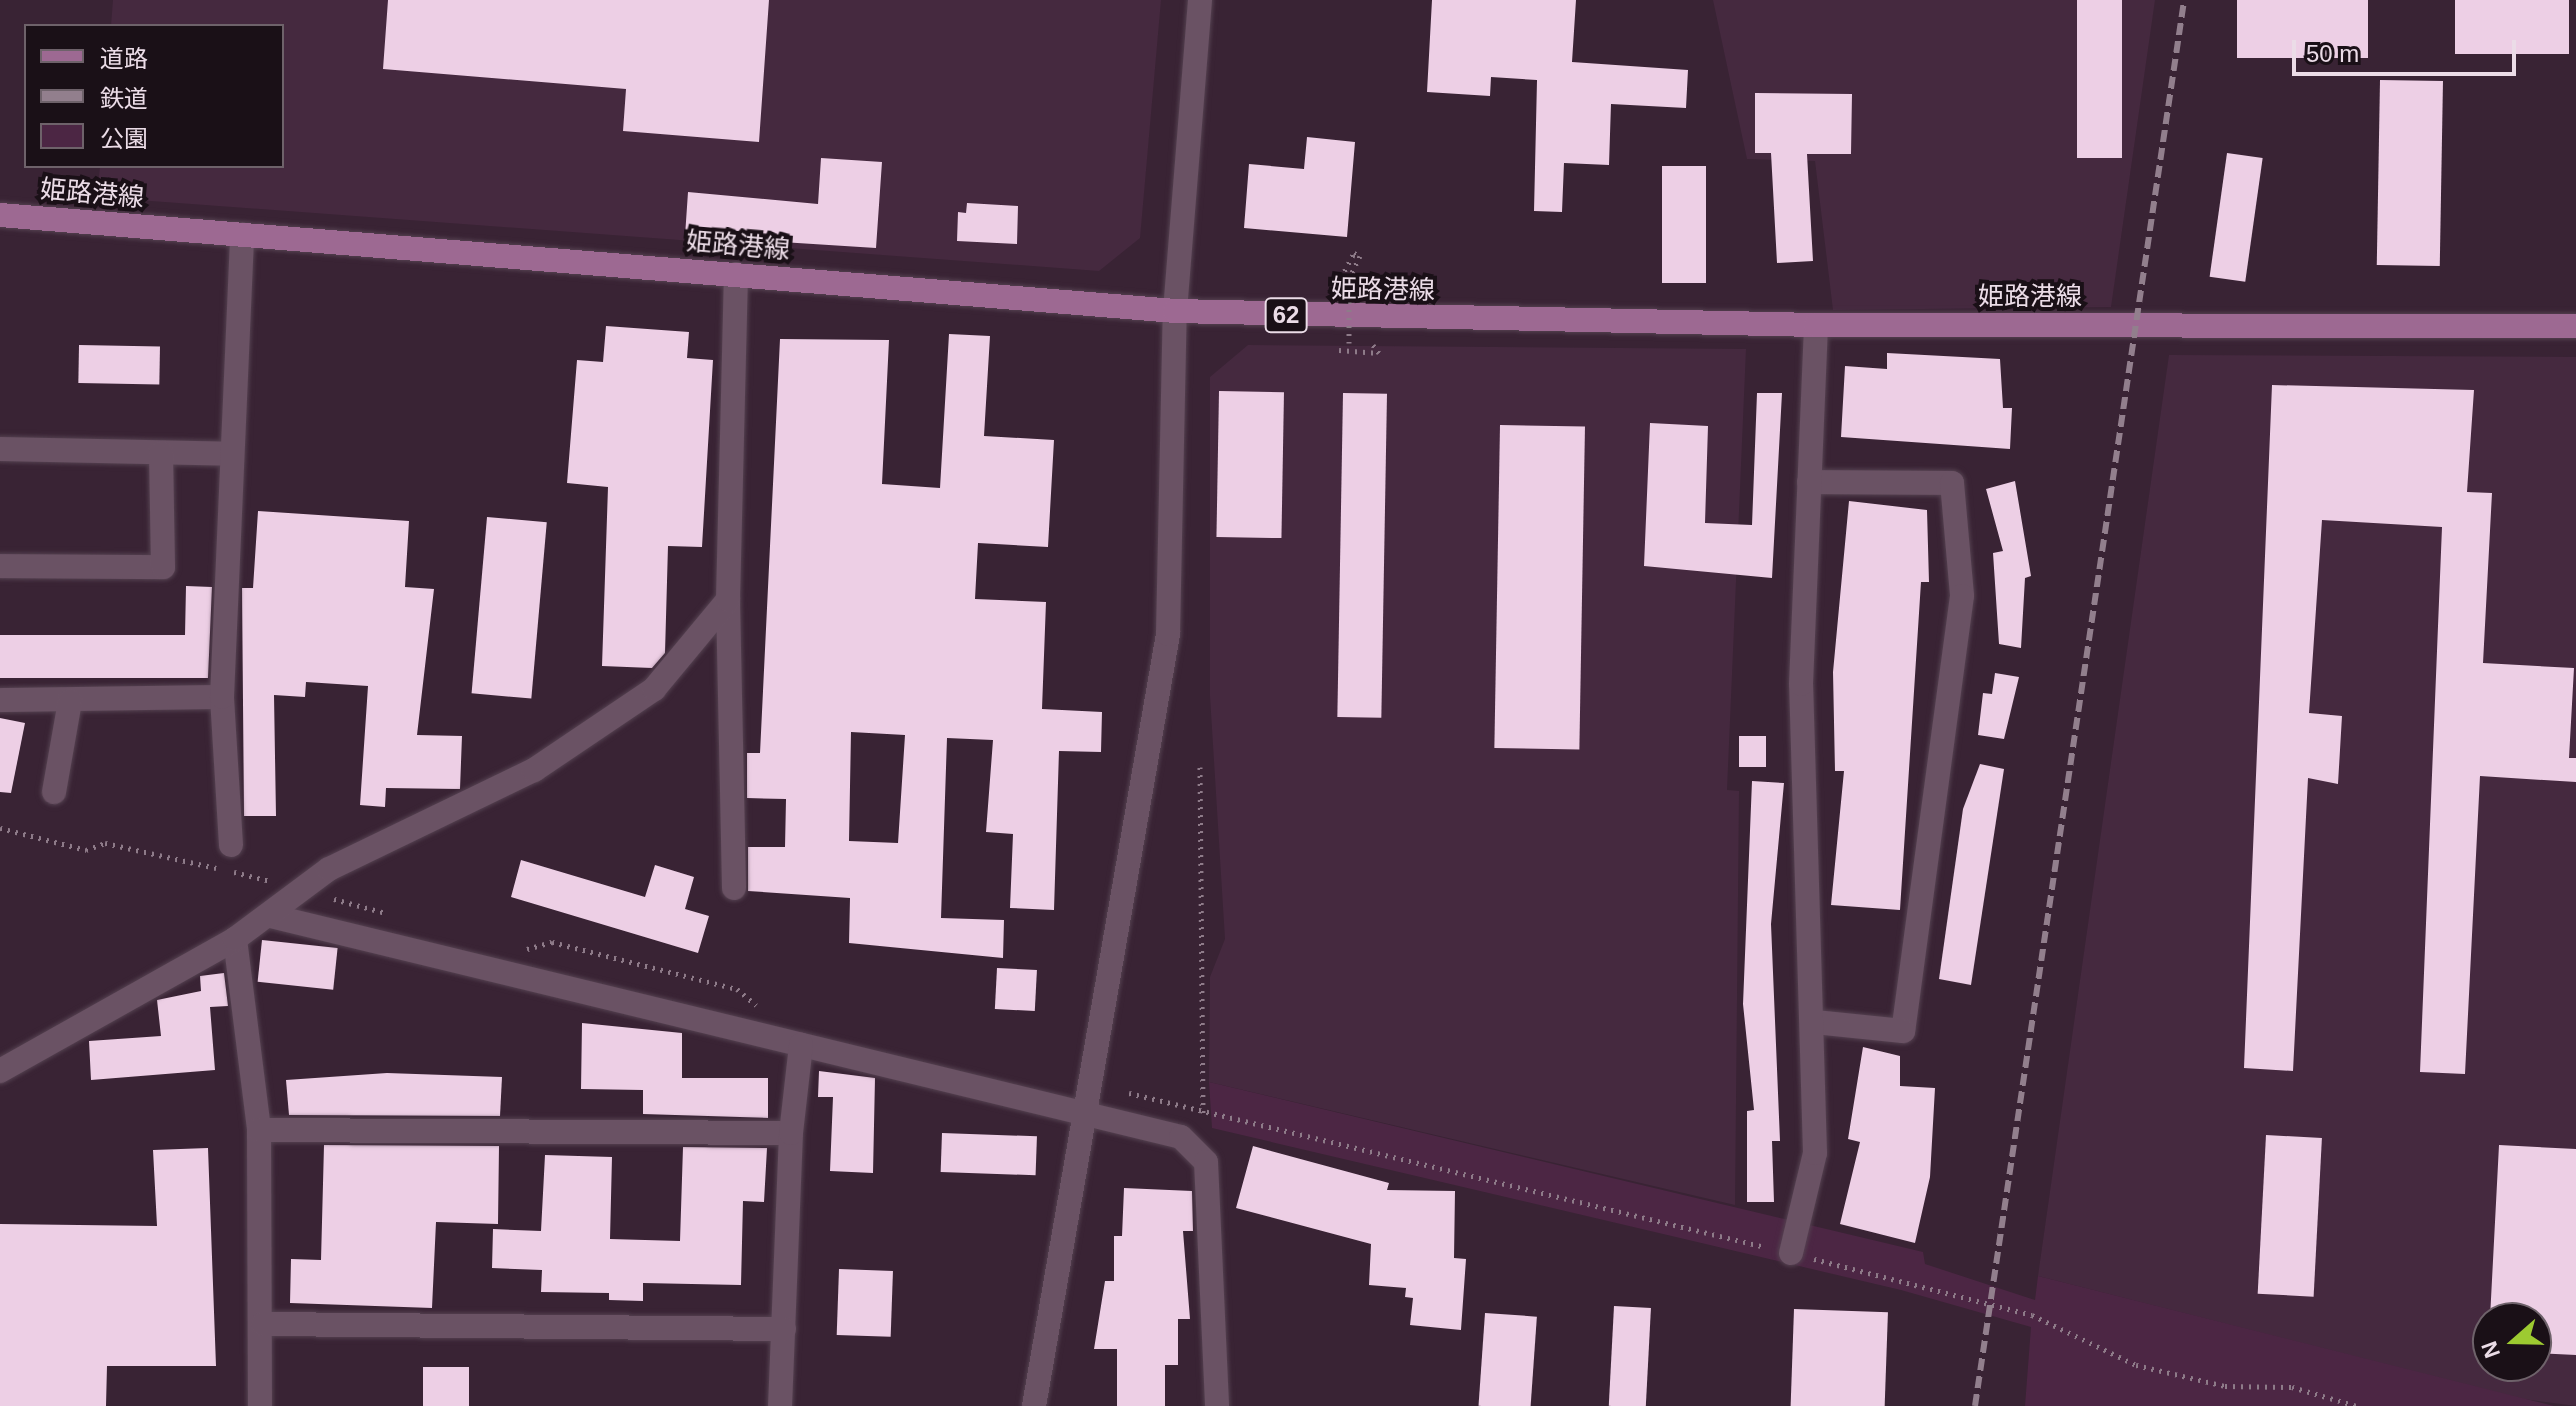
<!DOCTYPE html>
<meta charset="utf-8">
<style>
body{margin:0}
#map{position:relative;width:2576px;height:1406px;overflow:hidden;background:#392334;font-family:Helvetica,"Noto Sans JP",sans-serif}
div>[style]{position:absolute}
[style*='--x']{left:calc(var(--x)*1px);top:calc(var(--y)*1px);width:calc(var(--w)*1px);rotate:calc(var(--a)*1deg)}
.built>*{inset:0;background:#45293f}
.green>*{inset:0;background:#4c2644}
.building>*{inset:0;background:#edcfe5;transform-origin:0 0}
.path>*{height:5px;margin-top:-2.5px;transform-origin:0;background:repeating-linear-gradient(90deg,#8e7b89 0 2px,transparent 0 8px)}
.roads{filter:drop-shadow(0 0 2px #544150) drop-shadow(0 0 2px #544150)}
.street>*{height:24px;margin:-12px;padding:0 12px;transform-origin:12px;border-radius:12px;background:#6a5264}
.secondary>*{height:24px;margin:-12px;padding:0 12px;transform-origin:12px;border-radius:12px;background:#6a5264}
.primary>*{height:24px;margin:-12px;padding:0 12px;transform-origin:12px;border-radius:12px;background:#9d6992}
.rail>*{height:6px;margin-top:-3px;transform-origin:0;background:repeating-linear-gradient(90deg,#927f8d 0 12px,transparent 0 18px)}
.path-bridge>*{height:5px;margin-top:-2.5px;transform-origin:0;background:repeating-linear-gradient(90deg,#8e7b89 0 2px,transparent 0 8px)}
span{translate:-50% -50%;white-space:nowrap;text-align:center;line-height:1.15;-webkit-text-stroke:8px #1a1017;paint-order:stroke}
.shield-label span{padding:2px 6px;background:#1a1017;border:2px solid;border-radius:6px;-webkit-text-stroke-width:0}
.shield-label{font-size:24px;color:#ebdce7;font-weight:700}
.street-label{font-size:26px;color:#ebdce7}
.legend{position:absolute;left:24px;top:24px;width:260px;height:144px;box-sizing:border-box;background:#1a1017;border:2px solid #6e626a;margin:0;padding:10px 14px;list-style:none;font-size:24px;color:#ebdce7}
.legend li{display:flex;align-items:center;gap:16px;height:40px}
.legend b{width:40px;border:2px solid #6e626a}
.north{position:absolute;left:2472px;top:1302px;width:80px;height:80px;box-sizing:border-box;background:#1a1017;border:2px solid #6e626a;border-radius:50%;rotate:250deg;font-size:22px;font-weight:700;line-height:32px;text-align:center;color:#ebdce7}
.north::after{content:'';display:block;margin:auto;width:28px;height:36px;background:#9dca31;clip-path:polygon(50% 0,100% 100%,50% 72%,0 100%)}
.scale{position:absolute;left:2292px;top:40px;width:224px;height:36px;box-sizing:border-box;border:4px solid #ebdce7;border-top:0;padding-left:10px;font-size:24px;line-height:28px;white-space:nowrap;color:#ebdce7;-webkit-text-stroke:6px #1a1017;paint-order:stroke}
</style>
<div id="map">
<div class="built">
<div style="clip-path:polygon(113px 0,1161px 0,1140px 238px,1099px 271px,97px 197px,100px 166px,282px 166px,282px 26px,111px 26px)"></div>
<div style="clip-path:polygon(1713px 0,2155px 0,2111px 307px,1833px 310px,1815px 161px,1747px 159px)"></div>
<div style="clip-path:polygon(1248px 345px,1746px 349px,1727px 790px,1739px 791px,1735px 1205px,1209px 1082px,1210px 977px,1225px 939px,1210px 696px,1210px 377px)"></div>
<div style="clip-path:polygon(evenodd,2169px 355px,2576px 357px,2576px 1406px,2523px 1399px,2038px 1276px,2169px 355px,2488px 1318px,2536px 1318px,2536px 1366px,2488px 1366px,2488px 1318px)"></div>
</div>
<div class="green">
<div style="clip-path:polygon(1209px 1082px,1923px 1252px,1925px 1264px,2035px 1300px,2038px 1276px,2554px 1406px,2025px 1406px,2031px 1327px,1901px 1290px,1212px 1128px)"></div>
</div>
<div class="building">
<div style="clip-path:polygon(388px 0,769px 0,759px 142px,623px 131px,626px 89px,383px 69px)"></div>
<div style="clip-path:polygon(1432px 0,1576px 0,1572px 62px,1688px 70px,1686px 108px,1611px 104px,1609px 165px,1564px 163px,1562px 212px,1534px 211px,1537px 80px,1491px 77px,1490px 96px,1427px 92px)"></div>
<div style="left:2077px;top:0;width:45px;height:158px"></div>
<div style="left:2237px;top:0;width:131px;height:58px"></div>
<div style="left:2455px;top:0;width:114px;height:54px"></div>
<div style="left:2380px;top:80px;width:63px;height:185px;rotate:1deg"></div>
<div style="clip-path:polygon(1755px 93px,1852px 94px,1851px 154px,1807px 154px,1813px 261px,1777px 263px,1771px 153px,1755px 153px)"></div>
<div style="clip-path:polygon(1307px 137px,1355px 142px,1347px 237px,1244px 228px,1249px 164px,1304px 169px)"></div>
<div style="left:2227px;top:153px;width:36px;height:125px;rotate:8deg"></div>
<div style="clip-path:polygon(821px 158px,882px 162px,876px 248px,685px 236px,688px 192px,818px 204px)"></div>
<div style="left:1662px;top:166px;width:44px;height:117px"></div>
<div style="clip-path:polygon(967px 203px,1018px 206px,1017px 244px,957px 241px,958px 212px,966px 213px)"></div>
<div style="clip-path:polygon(606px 326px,689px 332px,687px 358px,713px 360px,702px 547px,668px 546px,665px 653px,652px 668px,602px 666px,608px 487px,567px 483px,577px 360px,603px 362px)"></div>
<div style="clip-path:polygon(evenodd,949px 334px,990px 336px,984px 436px,1054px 440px,1048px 547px,978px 543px,975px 599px,1046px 602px,1042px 709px,1102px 712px,1101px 752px,1059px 751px,1054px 910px,1010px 908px,1013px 834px,986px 832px,993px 740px,947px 738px,941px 918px,1004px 920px,1003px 958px,849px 943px,850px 898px,748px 891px,748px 847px,785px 847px,786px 799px,747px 798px,747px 753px,760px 753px,780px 339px,889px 340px,882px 484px,940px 488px,949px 334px,851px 732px,905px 735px,898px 843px,849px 841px,851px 732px)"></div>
<div style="left:79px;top:345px;width:81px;height:38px;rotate:1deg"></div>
<div style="clip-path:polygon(1887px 353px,2000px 359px,2003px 408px,2012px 408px,2010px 449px,1841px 437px,1845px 366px,1887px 369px)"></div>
<div style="clip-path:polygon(2272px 385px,2474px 390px,2467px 492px,2492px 493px,2483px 663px,2574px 668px,2569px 758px,2576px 758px,2576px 782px,2480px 776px,2465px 1074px,2420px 1072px,2442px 527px,2322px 520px,2309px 713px,2342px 716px,2338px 784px,2308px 778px,2293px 1071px,2244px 1068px)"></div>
<div style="left:1219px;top:391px;width:65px;height:146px;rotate:1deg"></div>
<div style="left:1343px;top:393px;width:44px;height:324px;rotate:1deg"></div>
<div style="clip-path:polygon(1757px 393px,1782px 393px,1772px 578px,1644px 566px,1650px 423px,1708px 426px,1705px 523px,1752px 525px)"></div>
<div style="left:1500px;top:425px;width:85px;height:323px;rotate:1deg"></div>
<div style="clip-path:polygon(2015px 481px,2031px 576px,2025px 578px,2021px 648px,1999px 644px,1993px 553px,2003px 551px,1986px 489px)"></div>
<div style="clip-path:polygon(1849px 501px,1927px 510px,1929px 582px,1921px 582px,1900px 910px,1831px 905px,1844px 771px,1835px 771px,1833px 672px)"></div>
<div style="clip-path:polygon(258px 511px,409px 521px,405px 587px,434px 589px,417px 735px,462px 736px,460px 789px,386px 788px,385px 807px,360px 805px,368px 686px,306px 682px,305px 697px,274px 695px,276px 816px,244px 816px,242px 588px,253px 588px)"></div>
<div style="left:487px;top:517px;width:60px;height:177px;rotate:5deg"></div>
<div style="clip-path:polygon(186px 586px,212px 587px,208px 678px,0 678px,0 635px,185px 635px)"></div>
<div style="clip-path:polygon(1995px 673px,2019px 677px,2004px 739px,1978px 735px,1983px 693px,1992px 694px)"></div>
<div style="clip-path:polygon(0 718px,25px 723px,11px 793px,0 792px)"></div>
<div style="left:1739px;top:736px;width:27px;height:31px"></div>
<div style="clip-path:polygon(1980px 764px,2004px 769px,1971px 985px,1939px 979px,1963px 809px)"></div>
<div style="clip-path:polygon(1752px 781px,1784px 783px,1771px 924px,1780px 1141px,1772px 1141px,1774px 1202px,1747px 1202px,1747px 1111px,1754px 1110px,1743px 1004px)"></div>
<div style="clip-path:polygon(521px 860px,645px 897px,655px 865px,694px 877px,685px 909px,709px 916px,698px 953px,511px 897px)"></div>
<div style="left:262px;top:940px;width:76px;height:42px;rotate:6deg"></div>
<div style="left:997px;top:968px;width:40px;height:41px;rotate:3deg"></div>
<div style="clip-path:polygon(224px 973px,228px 1006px,210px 1007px,215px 1070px,91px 1080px,89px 1041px,161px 1036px,157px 1000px,201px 991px,200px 976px)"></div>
<div style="clip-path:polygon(582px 1023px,682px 1033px,682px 1078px,768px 1078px,768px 1118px,643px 1114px,643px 1090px,581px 1089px)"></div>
<div style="clip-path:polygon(1863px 1047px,1900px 1056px,1900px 1086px,1935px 1088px,1930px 1177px,1915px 1243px,1840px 1224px,1860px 1142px,1848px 1139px)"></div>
<div style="clip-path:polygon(819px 1071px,875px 1078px,873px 1173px,830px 1171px,833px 1097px,818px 1097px)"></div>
<div style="clip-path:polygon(387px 1073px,502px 1077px,500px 1116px,289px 1115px,286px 1080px)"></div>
<div style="left:942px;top:1133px;width:95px;height:39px;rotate:2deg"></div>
<div style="left:2266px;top:1135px;width:56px;height:159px;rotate:3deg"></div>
<div style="clip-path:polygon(324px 1145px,499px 1146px,498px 1224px,436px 1222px,432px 1308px,290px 1303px,291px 1259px,321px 1260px)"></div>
<div style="clip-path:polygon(2499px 1145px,2576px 1149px,2576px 1355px,2536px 1353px,2536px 1318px,2490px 1318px)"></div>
<div style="clip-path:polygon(1253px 1146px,1389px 1183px,1387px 1190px,1455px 1191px,1454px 1258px,1466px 1259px,1461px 1330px,1410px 1325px,1413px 1298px,1405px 1297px,1406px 1288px,1369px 1285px,1371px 1244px,1236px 1208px)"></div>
<div style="clip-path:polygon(683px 1147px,767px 1148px,764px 1202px,743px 1201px,741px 1285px,643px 1283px,643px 1301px,609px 1300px,609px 1293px,541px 1292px,542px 1270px,492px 1268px,493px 1229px,541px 1231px,545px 1155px,612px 1157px,610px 1239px,680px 1241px)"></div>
<div style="clip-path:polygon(208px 1148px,216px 1366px,107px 1366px,106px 1406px,0 1406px,0 1224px,157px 1226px,153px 1150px)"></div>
<div style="clip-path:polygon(1124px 1188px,1192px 1191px,1193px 1231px,1183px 1231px,1190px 1319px,1178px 1319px,1178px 1365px,1165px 1365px,1165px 1406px,1117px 1406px,1117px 1349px,1094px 1349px,1105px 1281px,1114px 1281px,1114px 1236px,1122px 1236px)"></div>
<div style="left:839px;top:1269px;width:54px;height:66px;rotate:2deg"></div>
<div style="left:1614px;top:1306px;width:37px;height:100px;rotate:3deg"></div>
<div style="left:1794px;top:1309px;width:94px;height:97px;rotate:2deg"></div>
<div style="left:1485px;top:1313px;width:52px;height:93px;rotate:4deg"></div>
<div style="left:423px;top:1367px;width:46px;height:39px"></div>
</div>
<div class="path">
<div style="--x:1337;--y:285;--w:36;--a:-62"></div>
<div style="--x:1354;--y:253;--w:7;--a:27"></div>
<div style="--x:1360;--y:256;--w:25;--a:116"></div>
<div style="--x:1339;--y:350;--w:40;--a:4.3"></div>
<div style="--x:1379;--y:353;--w:10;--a:-127"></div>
<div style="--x:1200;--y:767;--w:346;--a:89.5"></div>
<div style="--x:0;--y:828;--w:89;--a:14.3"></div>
<div style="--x:86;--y:850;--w:20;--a:-20"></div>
<div style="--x:105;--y:843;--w:114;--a:12.7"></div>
<div style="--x:234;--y:872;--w:38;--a:14"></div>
<div style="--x:334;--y:899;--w:54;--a:15.1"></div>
<div style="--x:527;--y:949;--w:26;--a:-16"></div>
<div style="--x:552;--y:942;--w:191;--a:14.3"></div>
<div style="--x:737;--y:989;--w:25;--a:40"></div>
<div style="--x:1129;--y:1093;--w:654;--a:13.61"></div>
<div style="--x:1814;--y:1259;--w:225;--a:14.4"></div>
<div style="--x:2032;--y:1315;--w:115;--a:25.7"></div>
<div style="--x:2136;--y:1365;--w:91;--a:13.3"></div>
<div style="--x:2225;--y:1386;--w:67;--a:0.9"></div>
<div style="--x:2292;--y:1387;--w:68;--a:16.3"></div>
</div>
<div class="roads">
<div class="street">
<div style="--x:0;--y:449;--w:232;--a:1.2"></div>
<div style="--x:1809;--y:482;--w:143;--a:0.4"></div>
<div style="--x:1952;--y:483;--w:113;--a:84.9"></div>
<div style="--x:1962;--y:596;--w:439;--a:97.7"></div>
<div style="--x:1903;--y:1031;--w:89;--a:-174.2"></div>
<div style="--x:0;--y:566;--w:163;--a:0.4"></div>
<div style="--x:163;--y:567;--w:114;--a:-91"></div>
<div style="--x:728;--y:600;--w:288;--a:88.8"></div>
<div style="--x:0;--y:700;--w:222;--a:-0.8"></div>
<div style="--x:54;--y:792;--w:92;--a:-80"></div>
<div style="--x:231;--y:845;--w:148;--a:-93.5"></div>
<div style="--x:222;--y:697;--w:463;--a:-87.5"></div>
<div style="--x:271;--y:916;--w:936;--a:13.65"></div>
<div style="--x:1181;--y:1137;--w:35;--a:45"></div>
<div style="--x:1206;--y:1162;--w:244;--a:87.4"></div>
<div style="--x:235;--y:939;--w:193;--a:82.8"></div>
<div style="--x:259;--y:1130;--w:276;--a:89.8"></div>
<div style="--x:0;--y:1071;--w:270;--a:-29.3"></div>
<div style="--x:235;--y:939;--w:117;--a:-36.7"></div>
<div style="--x:329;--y:869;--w:228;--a:-25.8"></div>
<div style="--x:534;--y:770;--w:145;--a:-34"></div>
<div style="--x:654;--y:689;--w:116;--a:-50.3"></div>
<div style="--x:728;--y:600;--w:326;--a:-88.6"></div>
<div style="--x:259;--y:1130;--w:532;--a:0.32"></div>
<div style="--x:791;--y:1133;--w:273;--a:92.3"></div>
<div style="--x:791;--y:1133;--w:89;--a:-83.5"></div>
<div style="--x:1791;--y:1253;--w:103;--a:-76.5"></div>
<div style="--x:1815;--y:1153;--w:469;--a:-91.7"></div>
<div style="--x:1801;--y:684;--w:359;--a:-87.6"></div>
<div style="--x:263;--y:1324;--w:521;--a:0.55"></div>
</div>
<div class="secondary">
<div style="--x:1034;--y:1406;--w:784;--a:-80.15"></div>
<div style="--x:1168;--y:634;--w:323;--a:-88.8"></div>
<div style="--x:1175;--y:311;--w:312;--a:-85.4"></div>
</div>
<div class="primary">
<div style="--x:0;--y:215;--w:1179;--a:4.67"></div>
<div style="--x:1175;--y:311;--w:641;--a:1.25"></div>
<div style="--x:1816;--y:325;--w:760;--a:0.08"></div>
</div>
</div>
<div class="rail">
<div style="--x:1975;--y:1406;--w:1421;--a:-81.54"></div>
</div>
<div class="path-bridge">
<div style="--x:1349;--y:343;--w:64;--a:-90"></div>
</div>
<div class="shield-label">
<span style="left:1286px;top:315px">62</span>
</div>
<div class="street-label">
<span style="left:92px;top:194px;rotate:5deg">姫路港線</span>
<span style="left:738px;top:246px;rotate:5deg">姫路港線</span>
<span style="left:1383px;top:290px;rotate:1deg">姫路港線</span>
<span style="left:2030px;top:297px">姫路港線</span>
</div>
<ul class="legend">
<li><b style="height:10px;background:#9d6992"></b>道路</li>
<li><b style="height:10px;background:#927f8d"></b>鉄道</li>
<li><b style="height:22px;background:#4c2644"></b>公園</li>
</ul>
<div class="north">N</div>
<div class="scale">50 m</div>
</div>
